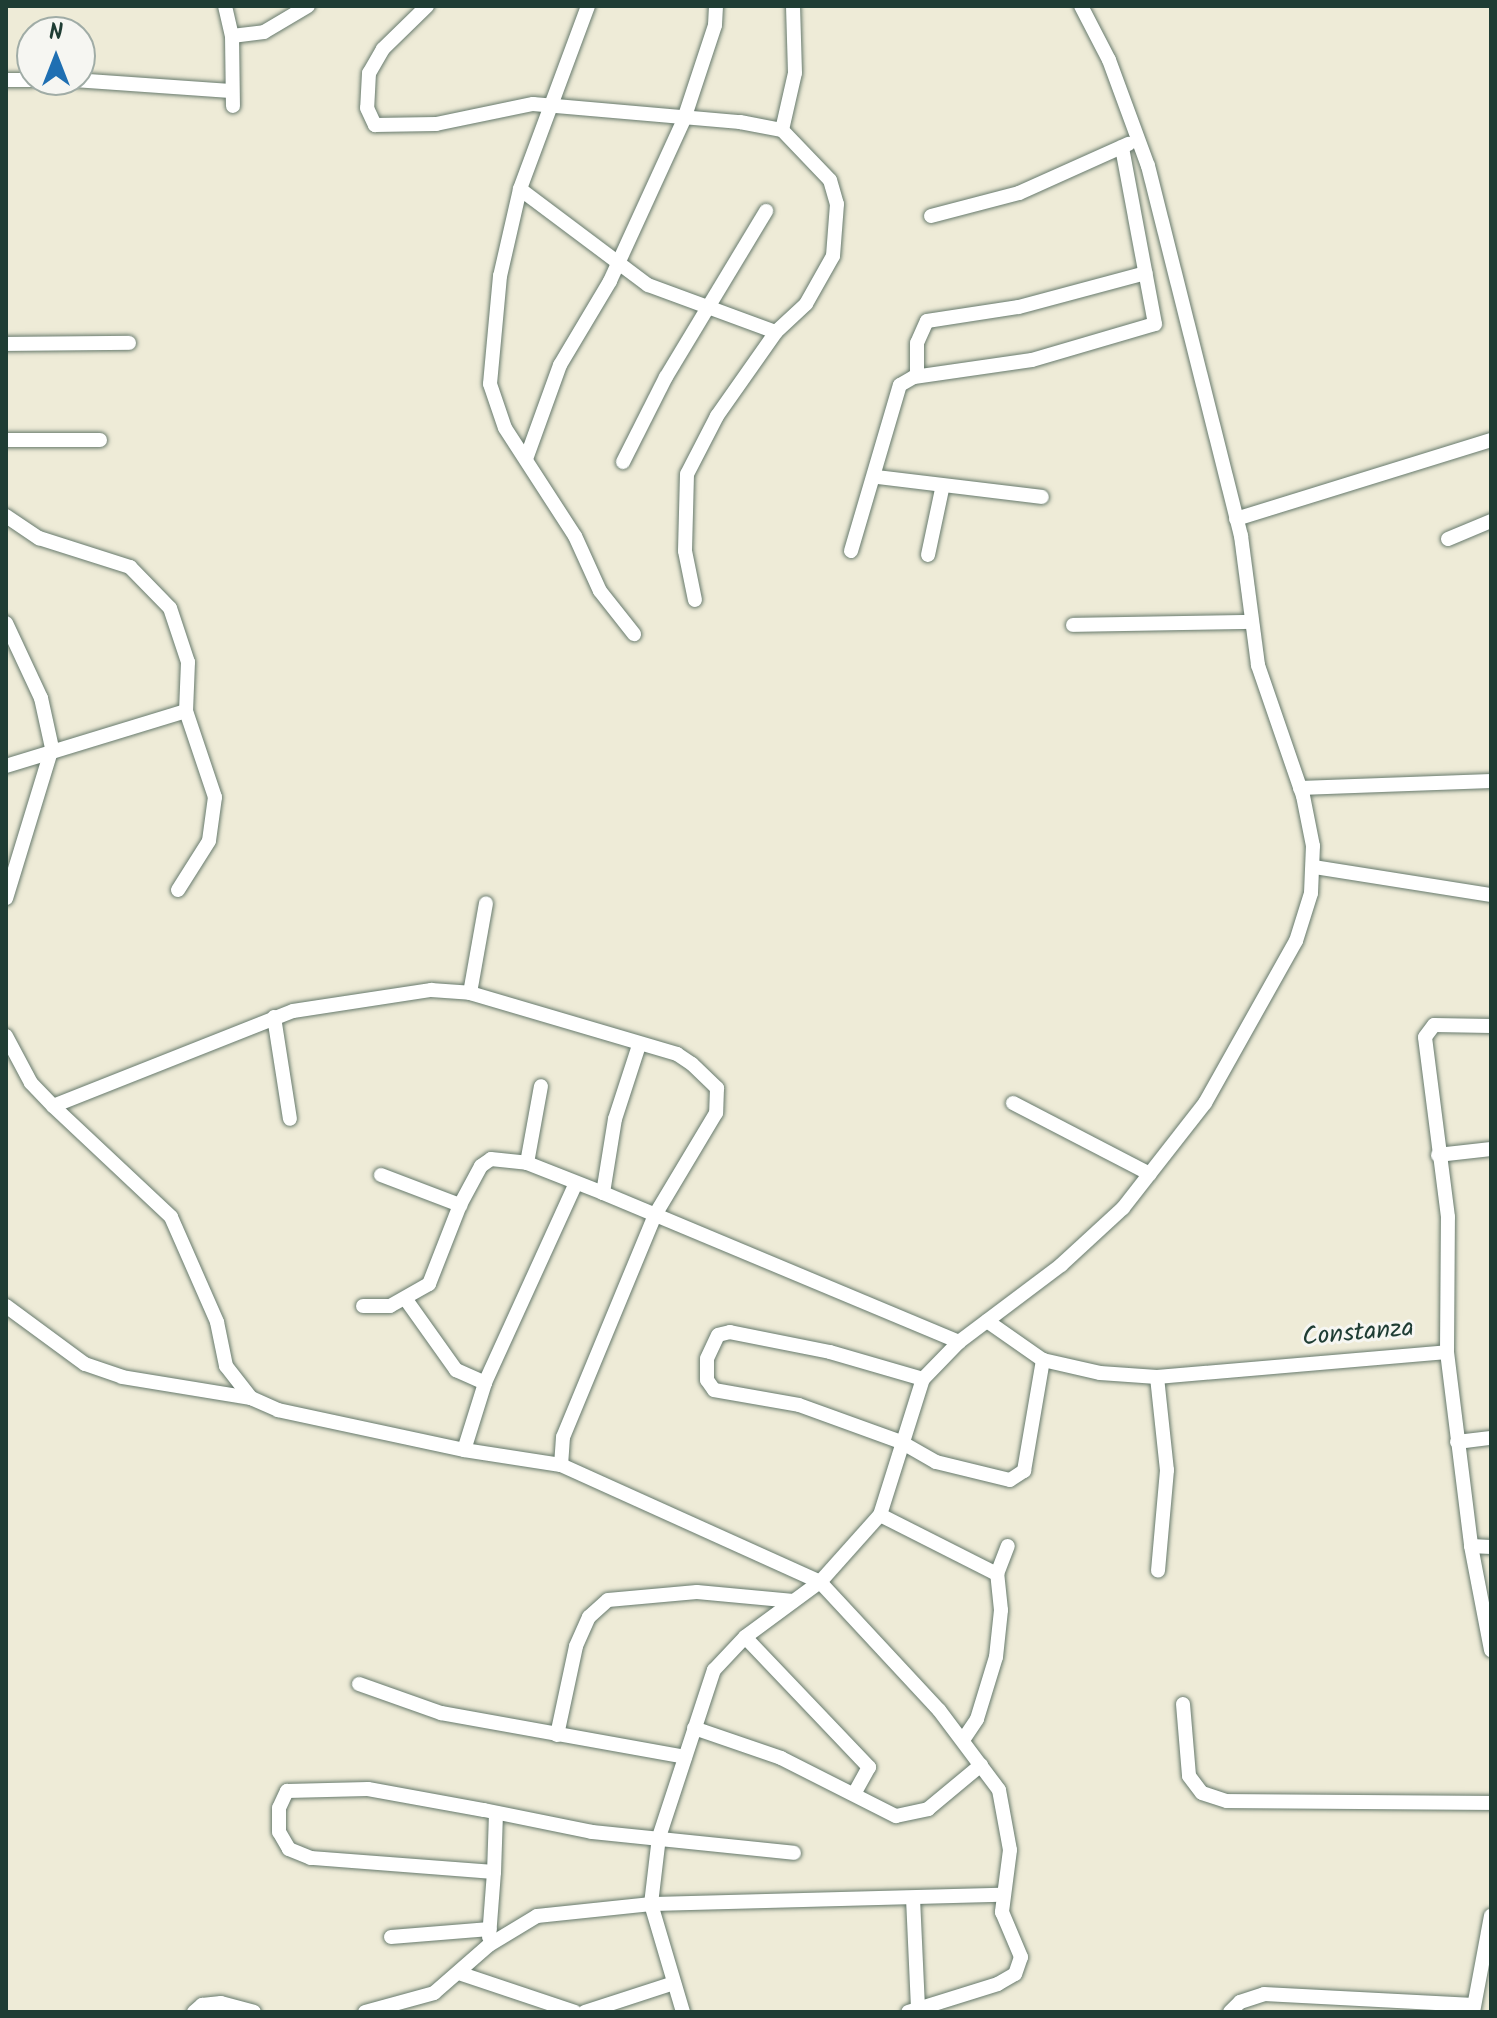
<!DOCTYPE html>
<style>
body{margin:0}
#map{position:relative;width:1497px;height:2018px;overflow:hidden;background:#eeebd7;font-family:Kalam,sans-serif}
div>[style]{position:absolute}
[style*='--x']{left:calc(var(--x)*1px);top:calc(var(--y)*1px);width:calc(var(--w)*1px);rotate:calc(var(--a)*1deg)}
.roads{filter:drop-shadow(0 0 2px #677a6d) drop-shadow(0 0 2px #677a6d)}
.street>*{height:14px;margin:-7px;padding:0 7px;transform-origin:7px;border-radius:7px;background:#fff}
span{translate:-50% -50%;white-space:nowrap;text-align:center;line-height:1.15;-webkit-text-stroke:6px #f6f6f2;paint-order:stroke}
.street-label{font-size:26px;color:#1f3d34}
.frame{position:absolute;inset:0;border:8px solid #1f3d34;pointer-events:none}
.north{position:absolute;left:16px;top:16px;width:80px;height:80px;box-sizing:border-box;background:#f6f6f2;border:2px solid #a0aca6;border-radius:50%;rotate:0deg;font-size:22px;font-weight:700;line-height:32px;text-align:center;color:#1f3d34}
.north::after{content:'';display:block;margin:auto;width:28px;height:36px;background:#1f6fb2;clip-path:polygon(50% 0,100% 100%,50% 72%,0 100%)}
</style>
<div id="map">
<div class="roads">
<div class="street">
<div style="--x:225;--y:6;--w:31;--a:77"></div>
<div style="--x:232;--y:36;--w:70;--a:89.2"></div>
<div style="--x:427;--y:6;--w:62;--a:135.7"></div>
<div style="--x:383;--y:49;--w:28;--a:120"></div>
<div style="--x:369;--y:73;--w:35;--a:93"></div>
<div style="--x:367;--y:108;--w:19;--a:65"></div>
<div style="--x:375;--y:125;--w:61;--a:-0.9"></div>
<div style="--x:436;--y:124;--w:99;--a:-11.7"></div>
<div style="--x:533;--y:104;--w:208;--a:5"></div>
<div style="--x:740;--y:122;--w:43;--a:10.8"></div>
<div style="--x:782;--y:130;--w:69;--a:46.2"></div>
<div style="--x:830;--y:180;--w:25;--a:74"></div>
<div style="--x:837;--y:204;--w:52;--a:94.4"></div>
<div style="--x:833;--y:256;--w:55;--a:119.4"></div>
<div style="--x:806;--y:304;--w:41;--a:137"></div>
<div style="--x:776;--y:332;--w:103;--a:125.1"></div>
<div style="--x:717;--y:416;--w:65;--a:117.3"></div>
<div style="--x:687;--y:474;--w:77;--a:91.5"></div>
<div style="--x:685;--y:551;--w:50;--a:78.5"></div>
<div style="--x:588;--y:6;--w:195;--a:110.4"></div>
<div style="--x:520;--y:189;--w:89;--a:102.9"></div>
<div style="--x:500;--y:276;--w:108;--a:95.3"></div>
<div style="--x:490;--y:384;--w:46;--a:71.2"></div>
<div style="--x:505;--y:428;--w:129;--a:57.1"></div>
<div style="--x:575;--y:536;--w:60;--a:65.6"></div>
<div style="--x:600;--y:591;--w:55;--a:51.7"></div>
<div style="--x:232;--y:36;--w:32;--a:-7"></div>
<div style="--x:264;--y:32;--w:51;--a:-30.6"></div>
<div style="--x:6;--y:80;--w:26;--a:0"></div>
<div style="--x:74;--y:80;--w:157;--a:4"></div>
<div style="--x:782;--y:130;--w:58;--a:-77.2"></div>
<div style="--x:795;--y:73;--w:67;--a:-91.7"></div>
<div style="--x:520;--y:189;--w:160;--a:36.9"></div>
<div style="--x:648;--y:285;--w:136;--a:20.2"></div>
<div style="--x:931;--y:216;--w:91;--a:-14.6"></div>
<div style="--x:1019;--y:193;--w:120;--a:-24.2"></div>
<div style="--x:6;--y:344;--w:123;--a:-0.5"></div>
<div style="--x:917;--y:376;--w:33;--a:-90"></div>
<div style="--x:917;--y:343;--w:24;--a:-66"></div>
<div style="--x:927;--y:321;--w:93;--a:-8.7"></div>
<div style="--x:1019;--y:307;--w:131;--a:-15"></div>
<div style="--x:6;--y:440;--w:94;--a:0"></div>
<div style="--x:526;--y:459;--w:100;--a:-70.1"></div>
<div style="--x:560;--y:365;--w:98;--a:-59.2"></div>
<div style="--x:610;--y:281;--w:178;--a:-65.4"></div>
<div style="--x:684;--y:119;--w:99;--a:-71.7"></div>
<div style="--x:715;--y:25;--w:19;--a:-87"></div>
<div style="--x:623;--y:462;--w:95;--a:-63.2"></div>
<div style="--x:666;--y:377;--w:194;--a:-58.9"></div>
<div style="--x:877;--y:477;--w:166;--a:6.9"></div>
<div style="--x:6;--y:516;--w:40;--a:34"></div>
<div style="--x:39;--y:538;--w:96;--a:17.7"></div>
<div style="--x:130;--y:567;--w:57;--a:45.7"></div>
<div style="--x:170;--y:608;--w:57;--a:71.6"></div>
<div style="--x:188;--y:662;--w:49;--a:92.3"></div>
<div style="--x:186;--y:711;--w:91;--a:71.4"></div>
<div style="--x:215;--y:797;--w:44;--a:97.8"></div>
<div style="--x:209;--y:841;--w:58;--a:122.3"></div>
<div style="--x:1236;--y:519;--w:267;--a:-17.2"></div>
<div style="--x:1448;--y:539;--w:47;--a:-22.7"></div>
<div style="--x:851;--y:551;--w:173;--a:-73.6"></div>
<div style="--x:900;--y:385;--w:16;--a:-30"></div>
<div style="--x:914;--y:377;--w:119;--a:-8.2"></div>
<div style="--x:1032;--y:360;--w:128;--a:-16.3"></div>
<div style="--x:1155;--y:324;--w:180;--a:-100.6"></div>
<div style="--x:928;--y:555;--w:67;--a:-78"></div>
<div style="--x:6;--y:623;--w:83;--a:65"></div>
<div style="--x:41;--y:698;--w:51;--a:77.6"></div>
<div style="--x:52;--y:748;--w:157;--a:107"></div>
<div style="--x:1073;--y:625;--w:177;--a:-1"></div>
<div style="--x:6;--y:766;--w:188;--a:-17"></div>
<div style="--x:1300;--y:788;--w:191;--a:-2.1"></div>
<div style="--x:1314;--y:867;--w:179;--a:9"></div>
<div style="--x:470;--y:993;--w:91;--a:-79.9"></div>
<div style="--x:274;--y:1017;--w:103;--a:81.1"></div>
<div style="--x:6;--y:1036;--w:53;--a:62"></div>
<div style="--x:31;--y:1083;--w:32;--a:46"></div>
<div style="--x:53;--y:1106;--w:258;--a:-21.6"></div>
<div style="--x:293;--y:1011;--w:140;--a:-8.7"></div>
<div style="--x:431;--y:990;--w:39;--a:4"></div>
<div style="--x:470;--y:993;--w:216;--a:16.4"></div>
<div style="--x:677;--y:1054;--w:18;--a:34"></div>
<div style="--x:692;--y:1064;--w:35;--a:44"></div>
<div style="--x:717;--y:1088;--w:25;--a:92"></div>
<div style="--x:716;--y:1113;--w:119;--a:120.9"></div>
<div style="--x:655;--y:1215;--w:240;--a:112.5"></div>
<div style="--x:563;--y:1437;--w:28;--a:94"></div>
<div style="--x:1013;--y:1103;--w:154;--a:27.4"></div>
<div style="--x:53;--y:1106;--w:162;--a:43.2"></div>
<div style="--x:171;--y:1217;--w:115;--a:66.3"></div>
<div style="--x:217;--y:1322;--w:45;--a:78.4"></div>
<div style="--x:226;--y:1366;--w:41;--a:52"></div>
<div style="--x:251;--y:1398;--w:30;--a:24"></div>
<div style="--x:278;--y:1410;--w:190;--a:12.1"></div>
<div style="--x:1438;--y:1155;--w:53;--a:-6.5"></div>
<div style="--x:527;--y:1163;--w:78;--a:-79.7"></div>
<div style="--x:381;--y:1175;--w:85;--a:20.8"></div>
<div style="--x:576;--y:1183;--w:220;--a:114.5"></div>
<div style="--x:485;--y:1383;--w:70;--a:107.4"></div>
<div style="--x:464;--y:1450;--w:98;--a:8.8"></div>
<div style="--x:561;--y:1465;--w:284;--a:24.3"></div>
<div style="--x:820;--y:1582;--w:175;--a:47.1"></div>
<div style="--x:939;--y:1710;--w:100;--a:53.1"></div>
<div style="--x:999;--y:1790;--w:61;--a:79.6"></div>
<div style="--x:1010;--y:1850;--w:63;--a:97.4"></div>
<div style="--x:1002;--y:1912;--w:49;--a:67.1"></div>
<div style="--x:1021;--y:1957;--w:18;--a:109"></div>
<div style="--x:1015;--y:1974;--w:20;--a:150"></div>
<div style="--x:998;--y:1984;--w:94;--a:162.7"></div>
<div style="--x:603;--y:1193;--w:386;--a:22.7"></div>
<div style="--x:407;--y:1301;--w:85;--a:54.6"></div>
<div style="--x:456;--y:1370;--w:32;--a:24"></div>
<div style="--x:6;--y:1306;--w:98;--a:36.3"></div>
<div style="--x:85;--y:1364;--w:39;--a:19"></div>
<div style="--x:122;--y:1377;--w:130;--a:9.3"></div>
<div style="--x:363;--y:1306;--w:27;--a:0"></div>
<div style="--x:390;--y:1306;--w:45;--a:-29.4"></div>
<div style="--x:429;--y:1284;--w:85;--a:-68.6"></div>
<div style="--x:460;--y:1205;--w:44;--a:-61.7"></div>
<div style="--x:481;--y:1166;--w:12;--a:-35"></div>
<div style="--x:491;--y:1159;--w:36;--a:6"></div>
<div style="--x:527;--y:1163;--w:82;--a:21.5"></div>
<div style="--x:603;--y:1193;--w:75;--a:-80.8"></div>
<div style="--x:615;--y:1119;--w:78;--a:-72"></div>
<div style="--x:987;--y:1321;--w:68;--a:34.9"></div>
<div style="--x:1043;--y:1360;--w:58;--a:12.8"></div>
<div style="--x:1100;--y:1373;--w:57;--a:4"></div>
<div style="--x:1157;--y:1377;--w:291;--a:-4.9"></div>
<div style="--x:1447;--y:1352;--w:195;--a:82.9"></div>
<div style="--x:1471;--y:1546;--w:106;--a:79.1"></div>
<div style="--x:1447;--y:1352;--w:135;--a:-89.6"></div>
<div style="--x:1448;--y:1217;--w:181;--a:-97.3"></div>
<div style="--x:1425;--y:1037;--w:15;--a:-53"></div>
<div style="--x:1434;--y:1025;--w:57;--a:1"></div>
<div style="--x:1157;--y:1377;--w:94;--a:83.9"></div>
<div style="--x:1167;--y:1470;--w:101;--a:95.1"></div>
<div style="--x:923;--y:1379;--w:97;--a:-163.8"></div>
<div style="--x:830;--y:1352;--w:102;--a:-168.7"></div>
<div style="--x:730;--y:1332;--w:12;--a:166"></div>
<div style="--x:718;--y:1335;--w:26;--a:115"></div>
<div style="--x:707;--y:1359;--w:21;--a:90"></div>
<div style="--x:707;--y:1380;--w:12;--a:55"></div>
<div style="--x:714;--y:1390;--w:86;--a:10"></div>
<div style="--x:799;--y:1405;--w:109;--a:19.9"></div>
<div style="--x:901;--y:1442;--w:40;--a:29.7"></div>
<div style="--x:936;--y:1462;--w:76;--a:13.7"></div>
<div style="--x:1010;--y:1480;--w:17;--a:-33"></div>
<div style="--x:1024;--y:1471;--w:113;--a:-80.3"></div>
<div style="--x:1457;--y:1442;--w:34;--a:-7"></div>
<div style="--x:880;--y:1515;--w:131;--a:26.8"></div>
<div style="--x:1471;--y:1546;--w:20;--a:3"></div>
<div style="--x:745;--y:1637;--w:180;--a:46.4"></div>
<div style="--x:869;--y:1767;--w:31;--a:119"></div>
<div style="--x:359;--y:1684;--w:87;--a:19.5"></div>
<div style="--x:441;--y:1713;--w:248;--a:10.2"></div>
<div style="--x:1183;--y:1704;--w:72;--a:85.2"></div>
<div style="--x:1189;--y:1776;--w:21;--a:53"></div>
<div style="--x:1202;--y:1793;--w:26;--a:18"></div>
<div style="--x:1227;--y:1801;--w:264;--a:0.4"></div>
<div style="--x:694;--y:1728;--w:92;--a:19"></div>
<div style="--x:781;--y:1758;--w:129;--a:26.8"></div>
<div style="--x:896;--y:1816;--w:33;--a:-12"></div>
<div style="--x:928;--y:1809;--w:69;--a:-39.7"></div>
<div style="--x:557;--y:1735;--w:91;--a:-77.9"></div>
<div style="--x:576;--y:1646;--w:32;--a:-66"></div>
<div style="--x:589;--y:1617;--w:25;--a:-42"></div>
<div style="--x:608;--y:1600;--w:89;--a:-5.1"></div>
<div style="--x:697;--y:1592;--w:97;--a:5.3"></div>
<div style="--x:963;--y:1740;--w:25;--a:-56"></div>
<div style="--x:977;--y:1719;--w:65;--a:-73"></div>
<div style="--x:996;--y:1657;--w:47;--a:-83.9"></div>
<div style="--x:1001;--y:1610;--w:36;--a:-96"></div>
<div style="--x:997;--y:1574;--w:30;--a:-69"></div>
<div style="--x:496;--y:1813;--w:59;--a:91.9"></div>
<div style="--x:494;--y:1872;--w:184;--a:-175.6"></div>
<div style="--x:311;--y:1858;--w:24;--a:-158"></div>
<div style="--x:289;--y:1849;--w:20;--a:-120"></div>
<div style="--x:279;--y:1832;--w:24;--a:-90"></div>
<div style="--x:279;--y:1808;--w:19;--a:-65"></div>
<div style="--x:287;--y:1791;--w:81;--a:-1.4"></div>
<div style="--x:368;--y:1789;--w:118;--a:10.3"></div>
<div style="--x:484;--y:1810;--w:110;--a:11.5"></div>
<div style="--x:592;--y:1832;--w:203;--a:5.9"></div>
<div style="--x:913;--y:1898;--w:112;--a:87.4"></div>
<div style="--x:391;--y:1937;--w:99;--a:-4.6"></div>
<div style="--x:489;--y:1937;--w:65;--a:-85.6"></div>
<div style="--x:462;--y:1974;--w:119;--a:18.6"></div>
<div style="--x:194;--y:2012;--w:11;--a:-41"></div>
<div style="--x:202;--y:2005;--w:19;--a:-6"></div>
<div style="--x:221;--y:2003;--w:34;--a:15"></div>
<div style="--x:365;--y:2012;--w:72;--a:-15.4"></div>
<div style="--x:434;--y:1993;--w:73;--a:-41.1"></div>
<div style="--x:489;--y:1945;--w:56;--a:-31.1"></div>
<div style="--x:537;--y:1916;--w:115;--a:-6"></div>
<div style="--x:651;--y:1904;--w:352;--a:-1.5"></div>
<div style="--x:585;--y:2012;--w:90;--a:-18"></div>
<div style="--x:683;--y:2012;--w:113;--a:-106.5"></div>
<div style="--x:651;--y:1904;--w:67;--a:-83.2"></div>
<div style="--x:659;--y:1837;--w:176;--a:-71.8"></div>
<div style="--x:714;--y:1670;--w:45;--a:-46.8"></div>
<div style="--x:745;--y:1637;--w:93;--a:-36.3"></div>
<div style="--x:820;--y:1582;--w:90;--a:-48.2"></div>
<div style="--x:880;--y:1515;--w:143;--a:-72.5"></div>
<div style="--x:923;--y:1379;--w:52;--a:-45.8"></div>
<div style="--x:959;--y:1342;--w:128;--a:-37"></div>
<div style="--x:1061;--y:1265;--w:84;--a:-42.6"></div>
<div style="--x:1123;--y:1208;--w:133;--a:-52"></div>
<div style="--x:1205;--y:1103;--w:186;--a:-60.7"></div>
<div style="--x:1296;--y:941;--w:50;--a:-72.6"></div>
<div style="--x:1311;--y:893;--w:47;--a:-87.6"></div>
<div style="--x:1313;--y:846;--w:51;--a:-101.3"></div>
<div style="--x:1303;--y:796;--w:139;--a:-109"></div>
<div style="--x:1258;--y:665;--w:130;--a:-97.5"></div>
<div style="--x:1241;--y:536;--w:382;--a:-104.1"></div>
<div style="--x:1148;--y:166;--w:113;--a:-110.2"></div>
<div style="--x:1109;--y:60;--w:61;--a:-117.4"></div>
<div style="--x:1230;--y:2012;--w:14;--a:-45"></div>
<div style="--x:1240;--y:2002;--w:25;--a:-18"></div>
<div style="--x:1264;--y:1994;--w:210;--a:3"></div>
<div style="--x:1473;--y:2012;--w:98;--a:-79.4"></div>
</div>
</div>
<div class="street-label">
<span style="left:1358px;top:1334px;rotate:-5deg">Constanza</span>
</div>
<div class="frame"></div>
<div class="north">N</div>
</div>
